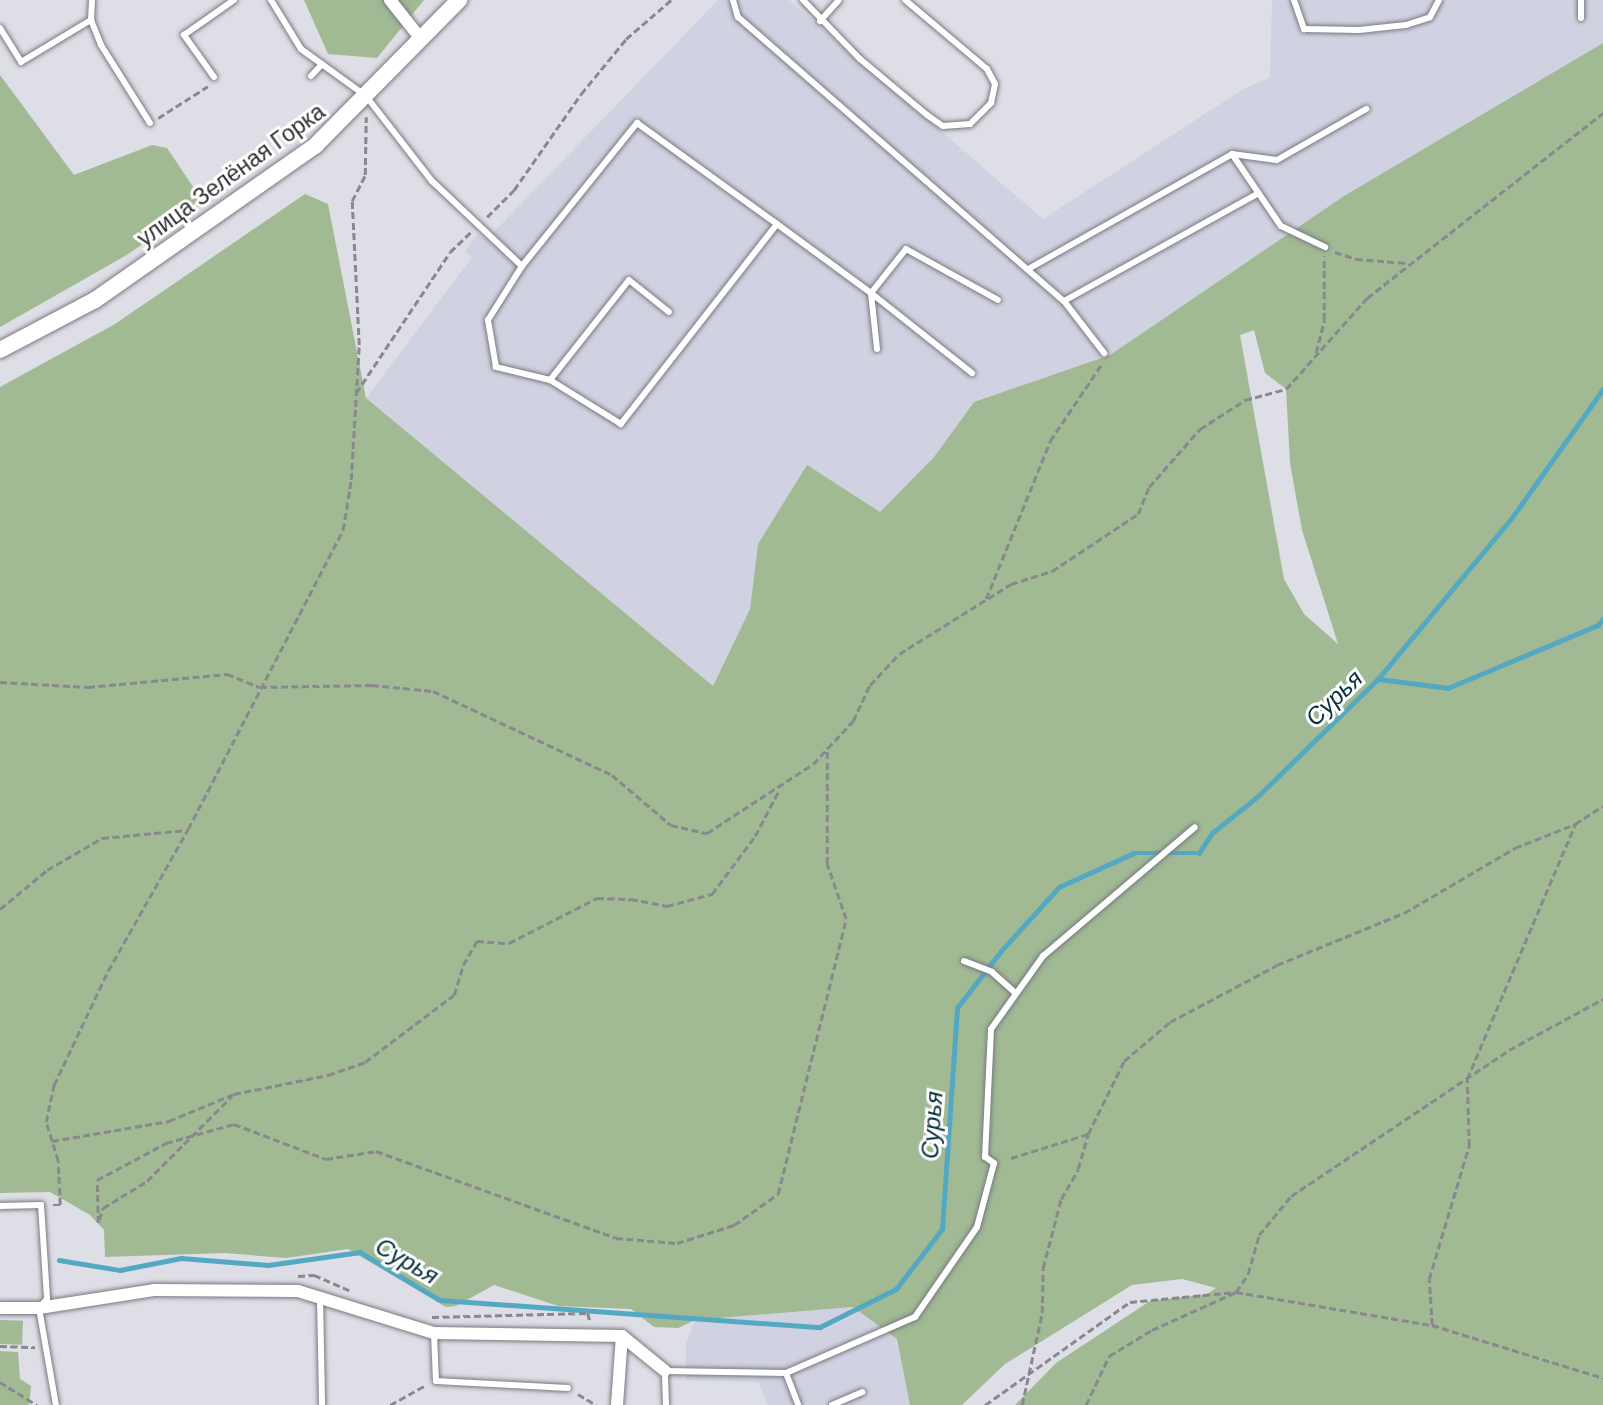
<!DOCTYPE html>
<meta charset="utf-8">
<style>
body{margin:0}
#map{position:relative;width:1603px;height:1405px;overflow:hidden;background:#dedee6;font-family:"DM Sans",sans-serif}
div>[style]{position:absolute}
[style*='--x']{left:calc(var(--x)*1px);top:calc(var(--y)*1px);width:calc(var(--w)*1px);rotate:calc(var(--a)*1deg)}
.built>*{inset:0;background:#d1d2e1}
.green>*{inset:0;background:#a1ba94;transform-origin:0 0}
.stream>*{height:4.5px;margin:-2.25px;padding:0 2.25px;transform-origin:2.25px;border-radius:2.25px;background:#55a8c2}
.path>*{height:2.5px;margin-top:-1.25px;transform-origin:0;background:repeating-linear-gradient(90deg,#88888d 0 7px,transparent 0 10.5px)}
.roads{filter:drop-shadow(0 0 2px #797a81) drop-shadow(0 0 2px #797a81)}
.service>*{height:6px;margin:-3px;padding:0 3px;transform-origin:3px;border-radius:3px;background:#fff}
.minor>*{height:12px;margin:-6px;padding:0 6px;transform-origin:6px;border-radius:6px;background:#fff}
.tertiary>*{height:16px;margin:-8px;padding:0 8px;transform-origin:8px;border-radius:8px;background:#fff}
span{translate:-50% -50%;white-space:nowrap;text-align:center;line-height:1.15;-webkit-text-stroke:6px #fff;paint-order:stroke}
.street-label{font-size:23px;color:#2f2f32}
.water-label{font-size:24px;color:#07303b;font-style:italic}
</style>
<div id="map">
<div class="built">
<div style="clip-path:polygon(718px 0,789px 0,1043px 219px,1245px 88px,1270px 78px,1272px 0,1603px 0,1603px 43px,1344px 196px,1110px 355px,974px 402px,934px 457px,880px 512px,758px 544px,750px 609px,713px 686px,366px 398px,472px 257px,465px 251px,478px 234px,486px 240px)"></div>
<div style="clip-path:polygon(853px 1307px,897px 1339px,927px 1405px,768px 1405px,758px 1382px,686px 1380px,686px 1344px,695px 1320px)"></div>
</div>
<div class="green">
<div style="clip-path:polygon(304px 0,424px 0,377px 58px,328px 54px)"></div>
<div style="clip-path:polygon(evenodd,1603px 43px,1603px 1405px,1015px 1405px,1056px 1363px,1150px 1301px,1207px 1294px,1216px 1288px,1182px 1279px,1132px 1285px,1005px 1364px,962px 1405px,910px 1405px,897px 1339px,853px 1307px,695px 1320px,678px 1328px,654px 1327px,631px 1309px,558px 1306px,494px 1285px,456px 1306px,446px 1307px,348px 1249px,286px 1258px,225px 1253px,105px 1257px,104px 1230px,90px 1215px,50px 1192px,0 1193px,0 387px,115px 324px,305px 194px,328px 204px,366px 398px,713px 686px,750px 609px,758px 544px,807px 465px,880px 512px,934px 457px,974px 402px,1110px 355px,1344px 196px,1603px 43px,1254px 330px,1265px 373px,1286px 389px,1290px 463px,1302px 530px,1338px 644px,1304px 614px,1284px 579px,1240px 335px,1254px 330px)"></div>
<div style="clip-path:polygon(0 75px,74px 175px,152px 145px,167px 148px,204px 203px,125px 256px,0 327px)"></div>
<div style="left:0;top:1320px;width:23px;height:24px;rotate:2deg"></div>
<div style="clip-path:polygon(0 1351px,18px 1352px,20px 1379px,31px 1386px,29px 1405px,0 1405px)"></div>
</div>
<div class="stream">
<div style="--x:1379;--y:679;--w:70;--a:7.4"></div>
<div style="--x:1448;--y:688;--w:163;--a:-22.8"></div>
<div style="--x:1598;--y:625;--w:8;--a:-50"></div>
<div style="--x:59;--y:1260;--w:62;--a:9.3"></div>
<div style="--x:120;--y:1270;--w:62;--a:-11.1"></div>
<div style="--x:181;--y:1258;--w:87;--a:4.6"></div>
<div style="--x:268;--y:1265;--w:93;--a:-8"></div>
<div style="--x:360;--y:1252;--w:93;--a:31"></div>
<div style="--x:440;--y:1300;--w:381;--a:4.1"></div>
<div style="--x:820;--y:1327;--w:85;--a:-26.6"></div>
<div style="--x:896;--y:1289;--w:76;--a:-52.5"></div>
<div style="--x:942;--y:1229;--w:222;--a:-86.1"></div>
<div style="--x:957;--y:1008;--w:72;--a:-52.3"></div>
<div style="--x:1001;--y:951;--w:86;--a:-47.8"></div>
<div style="--x:1059;--y:887;--w:82;--a:-24.4"></div>
<div style="--x:1134;--y:853;--w:65;--a:0"></div>
<div style="--x:1199;--y:853;--w:24;--a:-57"></div>
<div style="--x:1212;--y:833;--w:58;--a:-38.7"></div>
<div style="--x:1257;--y:797;--w:169;--a:-44.3"></div>
<div style="--x:1378;--y:679;--w:208;--a:-50.3"></div>
<div style="--x:1511;--y:519;--w:159;--a:-54.7"></div>
</div>
<div class="path">
<div style="--x:158;--y:118;--w:59;--a:-32.6"></div>
<div style="--x:487;--y:217;--w:38;--a:-45"></div>
<div style="--x:514;--y:190;--w:117;--a:-55.1"></div>
<div style="--x:581;--y:94;--w:71;--a:-50.7"></div>
<div style="--x:626;--y:39;--w:60;--a:-40.9"></div>
<div style="--x:1335;--y:252;--w:22;--a:18"></div>
<div style="--x:1356;--y:259;--w:51;--a:4.5"></div>
<div style="--x:1316;--y:353;--w:34;--a:-76"></div>
<div style="--x:1324;--y:320;--w:64;--a:-90"></div>
<div style="--x:356;--y:393;--w:169;--a:-56.3"></div>
<div style="--x:450;--y:252;--w:30;--a:-44"></div>
<div style="--x:986;--y:599;--w:170;--a:-67.9"></div>
<div style="--x:1050;--y:441;--w:92;--a:-56.1"></div>
<div style="--x:0;--y:682;--w:88;--a:3.3"></div>
<div style="--x:88;--y:687;--w:140;--a:-5.3"></div>
<div style="--x:227;--y:674;--w:35;--a:22"></div>
<div style="--x:260;--y:687;--w:112;--a:-1"></div>
<div style="--x:372;--y:685;--w:61;--a:5.6"></div>
<div style="--x:433;--y:691;--w:198;--a:25.1"></div>
<div style="--x:612;--y:775;--w:77;--a:40.3"></div>
<div style="--x:671;--y:825;--w:37;--a:13"></div>
<div style="--x:707;--y:833;--w:126;--a:-33.1"></div>
<div style="--x:813;--y:764;--w:59;--a:-47.1"></div>
<div style="--x:853;--y:721;--w:40;--a:-65"></div>
<div style="--x:870;--y:685;--w:42;--a:-46.9"></div>
<div style="--x:899;--y:654;--w:132;--a:-32"></div>
<div style="--x:1011;--y:584;--w:43;--a:-17.6"></div>
<div style="--x:1052;--y:571;--w:103;--a:-33.5"></div>
<div style="--x:1138;--y:514;--w:29;--a:-68"></div>
<div style="--x:1149;--y:487;--w:77;--a:-48.7"></div>
<div style="--x:1200;--y:429;--w:54;--a:-32.8"></div>
<div style="--x:1245;--y:400;--w:42;--a:-15"></div>
<div style="--x:1286;--y:389;--w:122;--a:-48.3"></div>
<div style="--x:1367;--y:298;--w:300;--a:-38.1"></div>
<div style="--x:0;--y:909;--w:61;--a:-39.7"></div>
<div style="--x:47;--y:870;--w:64;--a:-30.2"></div>
<div style="--x:102;--y:838;--w:85;--a:-5.4"></div>
<div style="--x:52;--y:1141;--w:119;--a:-9.7"></div>
<div style="--x:169;--y:1121;--w:70;--a:-22.6"></div>
<div style="--x:234;--y:1094;--w:96;--a:-11.4"></div>
<div style="--x:328;--y:1075;--w:39;--a:-19"></div>
<div style="--x:365;--y:1062;--w:111;--a:-37"></div>
<div style="--x:454;--y:995;--w:31;--a:-73"></div>
<div style="--x:463;--y:965;--w:28;--a:-60"></div>
<div style="--x:477;--y:941;--w:32;--a:4"></div>
<div style="--x:509;--y:943;--w:99;--a:-27.1"></div>
<div style="--x:597;--y:898;--w:34;--a:2"></div>
<div style="--x:631;--y:899;--w:37;--a:11"></div>
<div style="--x:667;--y:906;--w:47;--a:-14.9"></div>
<div style="--x:712;--y:894;--w:72;--a:-53.4"></div>
<div style="--x:755;--y:836;--w:52;--a:-62.4"></div>
<div style="--x:1011;--y:1158;--w:81;--a:-17.3"></div>
<div style="--x:1088;--y:1134;--w:81;--a:-63.7"></div>
<div style="--x:1124;--y:1061;--w:60;--a:-40.3"></div>
<div style="--x:1170;--y:1022;--w:121;--a:-28"></div>
<div style="--x:1277;--y:965;--w:137;--a:-22.3"></div>
<div style="--x:1404;--y:913;--w:129;--a:-30.4"></div>
<div style="--x:1515;--y:848;--w:65;--a:-21.8"></div>
<div style="--x:1575;--y:824;--w:33;--a:-33"></div>
<div style="--x:53;--y:1205;--w:7;--a:0"></div>
<div style="--x:60;--y:1205;--w:44;--a:-92.6"></div>
<div style="--x:58;--y:1161;--w:41;--a:-107.1"></div>
<div style="--x:46;--y:1122;--w:38;--a:-78"></div>
<div style="--x:54;--y:1085;--w:126;--a:-64.7"></div>
<div style="--x:108;--y:971;--w:163;--a:-60.6"></div>
<div style="--x:188;--y:829;--w:337;--a:-62.6"></div>
<div style="--x:343;--y:530;--w:51;--a:-80.9"></div>
<div style="--x:351;--y:480;--w:135;--a:-86.6"></div>
<div style="--x:359;--y:345;--w:144;--a:-92.8"></div>
<div style="--x:352;--y:201;--w:29;--a:-63"></div>
<div style="--x:365;--y:175;--w:58;--a:-89"></div>
<div style="--x:99;--y:1220;--w:13;--a:-72"></div>
<div style="--x:103;--y:1208;--w:52;--a:-31.5"></div>
<div style="--x:147;--y:1181;--w:119;--a:-45"></div>
<div style="--x:98;--y:1223;--w:43;--a:-91.3"></div>
<div style="--x:97;--y:1180;--w:78;--a:-28.2"></div>
<div style="--x:166;--y:1143;--w:71;--a:-15.6"></div>
<div style="--x:234;--y:1124;--w:98;--a:20.8"></div>
<div style="--x:326;--y:1159;--w:51;--a:-9.1"></div>
<div style="--x:376;--y:1151;--w:255;--a:19.9"></div>
<div style="--x:616;--y:1238;--w:61;--a:4.7"></div>
<div style="--x:677;--y:1243;--w:60;--a:-17.5"></div>
<div style="--x:734;--y:1225;--w:54;--a:-35.2"></div>
<div style="--x:778;--y:1194;--w:283;--a:-76.1"></div>
<div style="--x:846;--y:919;--w:58;--a:-109.1"></div>
<div style="--x:827;--y:864;--w:116;--a:-90"></div>
<div style="--x:298;--y:1276;--w:16;--a:-4"></div>
<div style="--x:314;--y:1275;--w:40;--a:23.4"></div>
<div style="--x:432;--y:1317;--w:156;--a:-1.5"></div>
<div style="--x:588;--y:1313;--w:9;--a:77"></div>
<div style="--x:1432;--y:1325;--w:46;--a:-93.7"></div>
<div style="--x:1429;--y:1279;--w:139;--a:-73.3"></div>
<div style="--x:1469;--y:1146;--w:67;--a:-91.7"></div>
<div style="--x:1467;--y:1079;--w:277;--a:-67"></div>
<div style="--x:0;--y:1346;--w:35;--a:2"></div>
<div style="--x:0;--y:1382;--w:44;--a:31.9"></div>
<div style="--x:578;--y:1394;--w:21;--a:31"></div>
<div style="--x:390;--y:1405;--w:41;--a:-29.1"></div>
<div style="--x:985;--y:1405;--w:178;--a:-35.4"></div>
<div style="--x:1130;--y:1302;--w:106;--a:-5.4"></div>
<div style="--x:1236;--y:1292;--w:22;--a:-56"></div>
<div style="--x:1248;--y:1274;--w:41;--a:-74.2"></div>
<div style="--x:1259;--y:1235;--w:50;--a:-50.6"></div>
<div style="--x:1291;--y:1196;--w:262;--a:-33.8"></div>
<div style="--x:1509;--y:1050;--w:107;--a:-28.5"></div>
<div style="--x:1022;--y:1405;--w:94;--a:-77.7"></div>
<div style="--x:1042;--y:1313;--w:45;--a:-88.7"></div>
<div style="--x:1043;--y:1268;--w:71;--a:-75.4"></div>
<div style="--x:1061;--y:1199;--w:34;--a:-60"></div>
<div style="--x:1078;--y:1169;--w:36;--a:-74"></div>
<div style="--x:1086;--y:1405;--w:54;--a:-64.9"></div>
<div style="--x:1109;--y:1356;--w:50;--a:-31.2"></div>
<div style="--x:1152;--y:1330;--w:92;--a:-24.3"></div>
<div style="--x:1236;--y:1292;--w:199;--a:9.6"></div>
<div style="--x:1432;--y:1325;--w:179;--a:17.2"></div>
</div>
<div class="roads">
<div class="service">
<div style="--x:271;--y:0;--w:57;--a:58.5"></div>
<div style="--x:301;--y:49;--w:80;--a:35.9"></div>
<div style="--x:366;--y:96;--w:108;--a:52.2"></div>
<div style="--x:432;--y:181;--w:124;--a:43.4"></div>
<div style="--x:522;--y:266;--w:184;--a:-51.2"></div>
<div style="--x:637;--y:123;--w:173;--a:35.8"></div>
<div style="--x:777;--y:224;--w:254;--a:128"></div>
<div style="--x:621;--y:424;--w:84;--a:-148.2"></div>
<div style="--x:550;--y:380;--w:56;--a:-166.5"></div>
<div style="--x:496;--y:367;--w:48;--a:-99.7"></div>
<div style="--x:488;--y:320;--w:64;--a:-57.8"></div>
<div style="--x:733;--y:0;--w:18;--a:74"></div>
<div style="--x:738;--y:17;--w:432;--a:41.1"></div>
<div style="--x:1064;--y:301;--w:221;--a:-29"></div>
<div style="--x:803;--y:0;--w:82;--a:46"></div>
<div style="--x:860;--y:59;--w:87;--a:39.9"></div>
<div style="--x:927;--y:115;--w:19;--a:35"></div>
<div style="--x:943;--y:126;--w:27;--a:-4"></div>
<div style="--x:970;--y:124;--w:30;--a:-45"></div>
<div style="--x:991;--y:103;--w:19;--a:-78"></div>
<div style="--x:995;--y:84;--w:17;--a:-118"></div>
<div style="--x:987;--y:69;--w:107;--a:-139.9"></div>
<div style="--x:1294;--y:0;--w:31;--a:71"></div>
<div style="--x:1304;--y:29;--w:55;--a:1"></div>
<div style="--x:1359;--y:30;--w:47;--a:-6.1"></div>
<div style="--x:1406;--y:25;--w:25;--a:-18"></div>
<div style="--x:1430;--y:17;--w:19;--a:-62"></div>
<div style="--x:1581;--y:0;--w:18;--a:90"></div>
<div style="--x:91;--y:20;--w:27;--a:68"></div>
<div style="--x:101;--y:45;--w:92;--a:57.9"></div>
<div style="--x:820;--y:21;--w:28;--a:-48"></div>
<div style="--x:0;--y:28;--w:40;--a:58"></div>
<div style="--x:21;--y:62;--w:82;--a:-31"></div>
<div style="--x:91;--y:20;--w:20;--a:-87"></div>
<div style="--x:311;--y:76;--w:16;--a:-47"></div>
<div style="--x:214;--y:77;--w:52;--a:-125.5"></div>
<div style="--x:184;--y:35;--w:61;--a:-35"></div>
<div style="--x:1232;--y:154;--w:87;--a:55.8"></div>
<div style="--x:1281;--y:226;--w:49;--a:25.5"></div>
<div style="--x:777;--y:224;--w:117;--a:36.3"></div>
<div style="--x:871;--y:293;--w:56;--a:-51.5"></div>
<div style="--x:906;--y:249;--w:105;--a:29"></div>
<div style="--x:1030;--y:268;--w:232;--a:-29.4"></div>
<div style="--x:1232;--y:154;--w:45;--a:7.6"></div>
<div style="--x:1277;--y:160;--w:103;--a:-29.8"></div>
<div style="--x:1064;--y:301;--w:66;--a:52.4"></div>
<div style="--x:877;--y:349;--w:56;--a:-96.1"></div>
<div style="--x:871;--y:293;--w:129;--a:38.4"></div>
<div style="--x:550;--y:380;--w:127;--a:-51.7"></div>
<div style="--x:629;--y:280;--w:51;--a:38.7"></div>
<div style="--x:964;--y:961;--w:30;--a:21"></div>
<div style="--x:992;--y:972;--w:30;--a:42"></div>
<div style="--x:0;--y:1206;--w:41;--a:-1.4"></div>
<div style="--x:41;--y:1205;--w:94;--a:86.3"></div>
<div style="--x:47;--y:1299;--w:12;--a:132"></div>
<div style="--x:39;--y:1308;--w:98;--a:80.1"></div>
<div style="--x:320;--y:1297;--w:108;--a:88.9"></div>
<div style="--x:434;--y:1334;--w:47;--a:87.6"></div>
<div style="--x:436;--y:1381;--w:132;--a:3"></div>
<div style="--x:786;--y:1373;--w:141;--a:-23.5"></div>
<div style="--x:915;--y:1317;--w:109;--a:-55.4"></div>
<div style="--x:977;--y:1227;--w:66;--a:-75.1"></div>
<div style="--x:994;--y:1163;--w:11;--a:-146"></div>
<div style="--x:985;--y:1157;--w:128;--a:-87.3"></div>
<div style="--x:991;--y:1029;--w:90;--a:-54.5"></div>
<div style="--x:1043;--y:956;--w:199;--a:-40.3"></div>
<div style="--x:666;--y:1405;--w:34;--a:-92"></div>
<div style="--x:665;--y:1371;--w:121;--a:0.9"></div>
<div style="--x:786;--y:1373;--w:34;--a:69"></div>
<div style="--x:832;--y:1405;--w:33;--a:-23"></div>
</div>
<div class="minor">
<div style="--x:390;--y:0;--w:50;--a:51.5"></div>
<div style="--x:0;--y:1308;--w:39;--a:0"></div>
<div style="--x:39;--y:1308;--w:116;--a:-8.9"></div>
<div style="--x:154;--y:1290;--w:144;--a:0.4"></div>
<div style="--x:298;--y:1291;--w:142;--a:17.2"></div>
<div style="--x:434;--y:1333;--w:188;--a:0.9"></div>
<div style="--x:622;--y:1336;--w:55;--a:39.1"></div>
<div style="--x:617;--y:1405;--w:69;--a:-85.9"></div>
</div>
<div class="tertiary">
<div style="--x:0;--y:350;--w:107;--a:-27.8"></div>
<div style="--x:95;--y:300;--w:270;--a:-35"></div>
<div style="--x:316;--y:145;--w:204;--a:-45.4"></div>
</div>
</div>
<div class="street-label">
<span style="left:231px;top:175px;rotate:-36deg">улица Зелёная Горка</span>
</div>
<div class="water-label">
<span style="left:1334px;top:698px;rotate:-44deg">Сурья</span>
<span style="left:932px;top:1125px;rotate:-86deg">Сурья</span>
<span style="left:407px;top:1261px;rotate:30deg">Сурья</span>
</div>
</div>
